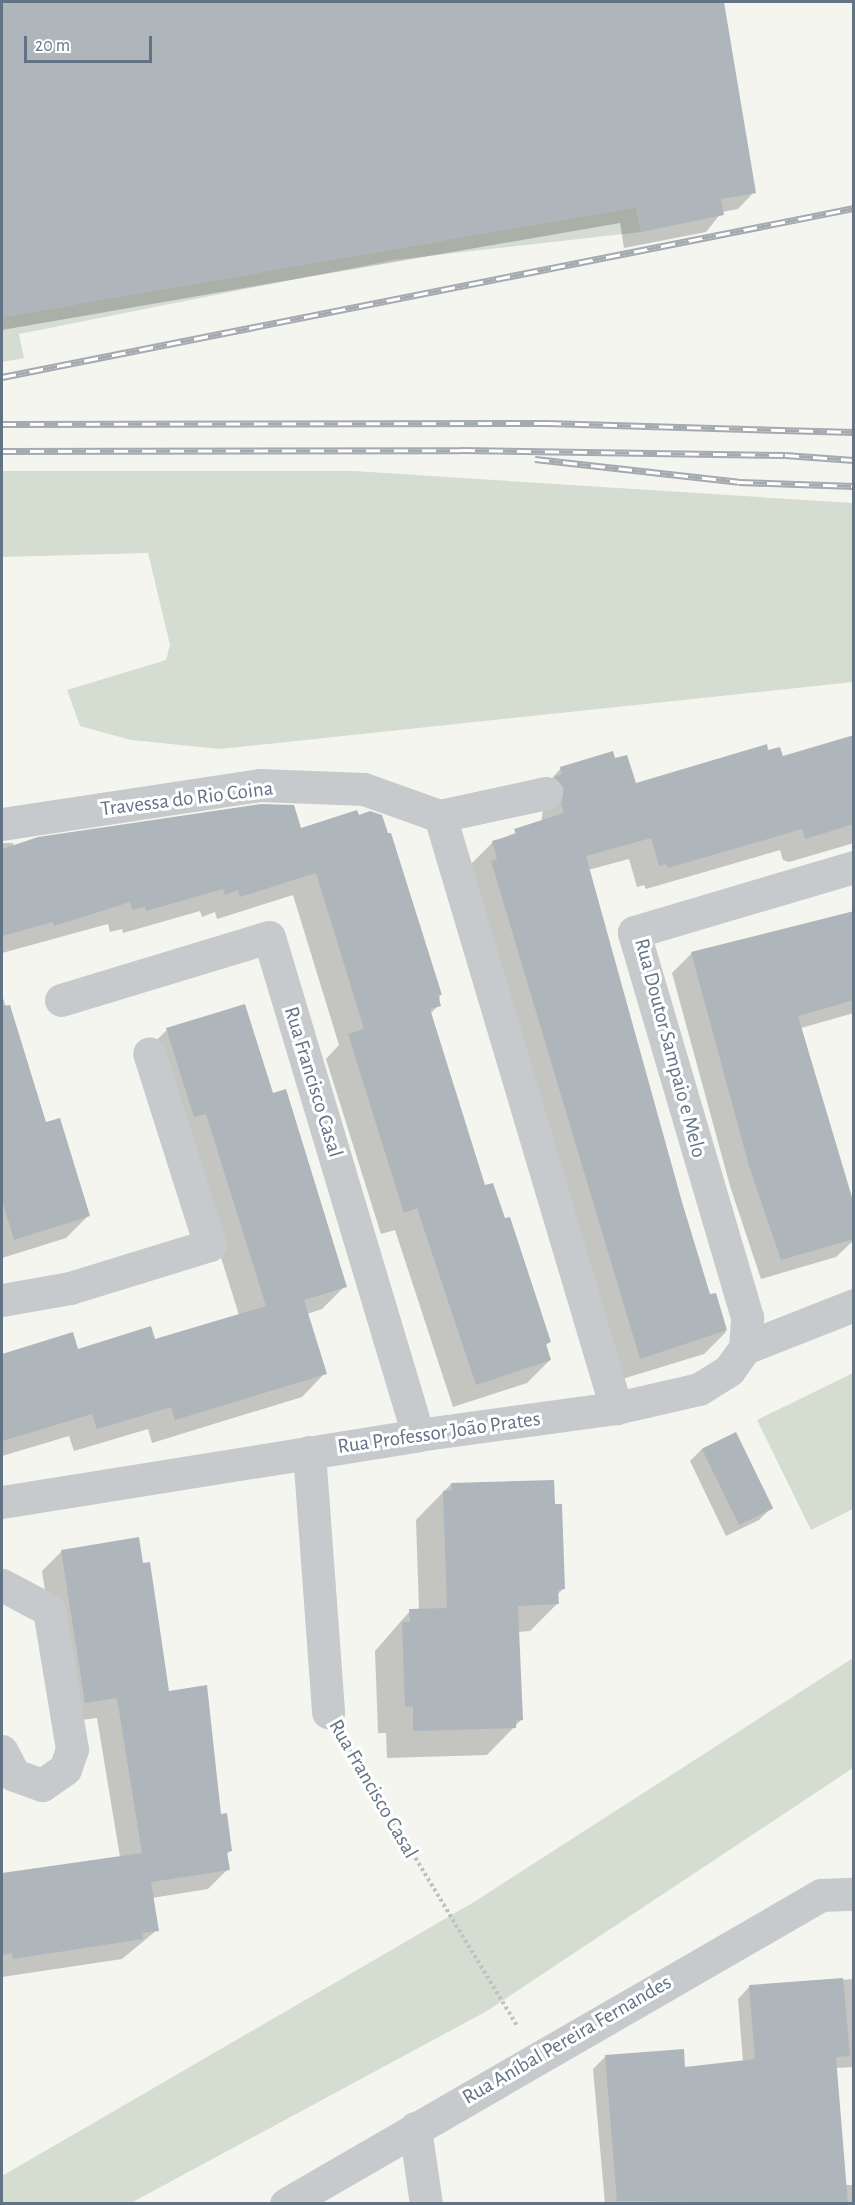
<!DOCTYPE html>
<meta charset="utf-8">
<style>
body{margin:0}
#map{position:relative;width:855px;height:2205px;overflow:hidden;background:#f5f5f0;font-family:"Alegreya Sans",sans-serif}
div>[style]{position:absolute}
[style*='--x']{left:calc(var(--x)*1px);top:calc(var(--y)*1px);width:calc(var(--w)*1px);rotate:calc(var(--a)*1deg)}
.green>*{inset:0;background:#d5ddd1}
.shadow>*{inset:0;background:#0003}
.building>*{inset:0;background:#aeb6bb;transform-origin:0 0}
.path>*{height:4px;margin-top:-2px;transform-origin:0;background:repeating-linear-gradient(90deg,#c0c1c3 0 3px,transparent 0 6px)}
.minor>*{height:33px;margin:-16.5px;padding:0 16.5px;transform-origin:16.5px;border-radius:16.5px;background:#c7cacd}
.rail>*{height:7px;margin-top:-3.5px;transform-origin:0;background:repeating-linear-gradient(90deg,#fff 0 14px,#a4aab0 0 28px);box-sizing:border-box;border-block:2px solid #a4aab0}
span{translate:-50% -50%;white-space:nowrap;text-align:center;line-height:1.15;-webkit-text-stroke:6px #fff;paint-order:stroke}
.street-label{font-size:21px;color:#617385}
.frame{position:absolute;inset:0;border:3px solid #617385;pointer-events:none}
.scale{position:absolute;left:24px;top:36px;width:128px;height:27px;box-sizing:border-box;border:3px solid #617385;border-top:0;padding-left:8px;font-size:18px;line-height:21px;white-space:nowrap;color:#617385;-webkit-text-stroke:4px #fff;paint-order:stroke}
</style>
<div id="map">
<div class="green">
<div style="clip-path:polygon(636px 207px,641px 232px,393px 260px,19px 334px,24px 358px,2px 362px,2px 317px)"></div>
<div style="clip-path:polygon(2px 471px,354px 471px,853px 503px,853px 682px,220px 749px,131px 740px,80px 726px,67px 690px,166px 660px,170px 645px,148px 553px,2px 557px)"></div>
<div style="clip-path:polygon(853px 1373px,853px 1509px,811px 1530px,757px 1420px)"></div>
<div style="clip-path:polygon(853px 1658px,853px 1768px,487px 2011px,131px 2203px,2px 2203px,2px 2176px,474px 1902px)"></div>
</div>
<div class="shadow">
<div style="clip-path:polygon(2px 2px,722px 2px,754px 192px,738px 209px,722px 212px,706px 232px,624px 248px,620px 223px,2px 330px)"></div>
<div style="clip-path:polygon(854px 742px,854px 843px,789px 862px,783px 860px,780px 850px,646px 889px,644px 885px,637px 887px,629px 859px,588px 870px,681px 1202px,709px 1296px,715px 1295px,726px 1332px,704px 1354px,619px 1380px,471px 864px,493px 842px,541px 822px,543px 811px,533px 800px,561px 768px,614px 760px,635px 785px,767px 752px,782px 758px)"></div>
<div style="clip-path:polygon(300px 830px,440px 994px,439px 1005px,430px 1014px,484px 1187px,550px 1341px,545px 1346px,550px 1360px,527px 1383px,453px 1407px,395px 1230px,381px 1234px,326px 1059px,339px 1045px,293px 895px,217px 919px,215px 912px,202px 917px,200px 911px,123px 933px,122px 929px,110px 932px,108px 924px,2px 953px,2px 843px,13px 843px,14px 847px)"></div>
<div style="clip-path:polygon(854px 912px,854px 1013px,801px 1028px,854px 1240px,836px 1257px,761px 1279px,730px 1186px,672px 973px,692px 953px)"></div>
<div style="clip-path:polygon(2px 995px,45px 1124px,89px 1215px,66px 1238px,2px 1258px)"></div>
<div style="clip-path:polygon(167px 1030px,272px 1095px,345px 1286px,322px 1309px,307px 1314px,325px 1373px,302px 1397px,152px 1443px,148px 1429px,74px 1451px,69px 1436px,2px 1456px,2px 1356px,72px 1334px,77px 1351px,154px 1341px,239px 1315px,183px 1136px,143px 1053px)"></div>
<div style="clip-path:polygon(702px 1449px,771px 1508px,759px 1520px,726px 1536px,690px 1461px)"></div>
<div style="clip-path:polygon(451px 1484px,563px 1589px,557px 1595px,557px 1604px,530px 1631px,518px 1632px,521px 1720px,487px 1755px,387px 1758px,386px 1733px,378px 1733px,375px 1651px,410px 1611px,419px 1610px,416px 1520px)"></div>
<div style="clip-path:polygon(62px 1551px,167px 1692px,231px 1850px,226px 1855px,228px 1869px,208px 1889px,152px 1898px,157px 1930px,122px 1959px,2px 1977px,2px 1875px,120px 1857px,97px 1718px,65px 1722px,42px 1571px)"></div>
<div style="clip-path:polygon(854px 1979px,854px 2067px,835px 2068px,845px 2185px,854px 2185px,854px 2204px,605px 2204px,593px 2069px,605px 2057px,684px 2068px,743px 2062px,738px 1999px,750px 1986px)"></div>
</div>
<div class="building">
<div style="clip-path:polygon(2px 2px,724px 2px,756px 193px,721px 199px,724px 215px,641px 232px,636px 207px,2px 317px)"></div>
<div style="clip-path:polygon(854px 735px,854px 824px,805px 839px,802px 829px,668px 868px,666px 864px,659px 866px,651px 838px,586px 856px,682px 1202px,710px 1294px,716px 1293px,727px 1330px,640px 1359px,491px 861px,497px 859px,492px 841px,516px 834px,514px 829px,564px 813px,561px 803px,564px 788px,554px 777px,562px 774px,560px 767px,613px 751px,615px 758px,627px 755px,636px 783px,767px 744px,768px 750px,780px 747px,783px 756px)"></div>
<div style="clip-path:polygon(261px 804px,294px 805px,301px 828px,357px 810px,359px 815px,370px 811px,382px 815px,388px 833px,391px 833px,442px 995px,438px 995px,441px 1006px,430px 1009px,485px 1185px,493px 1183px,505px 1218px,510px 1217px,551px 1342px,546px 1344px,551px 1360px,476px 1385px,417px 1208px,404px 1213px,348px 1034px,364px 1029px,316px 873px,240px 897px,238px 890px,225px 895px,223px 889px,146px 911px,145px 907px,133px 910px,130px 902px,54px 926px,53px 922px,2px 936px,2px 849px,38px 837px)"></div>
<div style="clip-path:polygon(854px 911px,854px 1000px,798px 1016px,854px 1204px,854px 1239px,781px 1260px,749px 1166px,691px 952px)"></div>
<div style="clip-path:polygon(245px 1004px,273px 1093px,286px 1089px,347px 1287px,304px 1300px,327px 1374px,175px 1420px,171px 1407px,97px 1429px,92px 1414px,2px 1441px,2px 1354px,73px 1332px,78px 1349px,151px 1326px,155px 1339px,266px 1306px,206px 1114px,194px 1117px,166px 1028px)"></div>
<div style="clip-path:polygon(10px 1005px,46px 1122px,60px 1118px,90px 1216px,14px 1240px,2px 1200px,2px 1006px)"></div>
<div style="left:736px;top:1432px;width:85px;height:38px;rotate:64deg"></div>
<div style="clip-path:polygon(554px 1480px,555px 1504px,562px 1504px,565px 1589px,558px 1590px,559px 1604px,518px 1606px,523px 1720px,516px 1721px,516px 1728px,413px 1731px,413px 1706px,405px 1707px,402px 1622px,410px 1622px,409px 1609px,447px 1608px,443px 1491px,452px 1490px,451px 1483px)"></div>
<div style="clip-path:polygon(139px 1537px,143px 1563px,150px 1562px,169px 1691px,207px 1685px,221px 1814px,227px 1813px,232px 1851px,227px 1852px,230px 1870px,151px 1882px,159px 1931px,142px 1933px,143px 1939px,13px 1959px,12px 1953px,2px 1955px,2px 1873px,142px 1853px,117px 1698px,85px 1703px,61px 1550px)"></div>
<div style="clip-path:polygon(843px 1978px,850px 2056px,836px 2057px,848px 2204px,617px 2201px,605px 2055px,684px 2049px,685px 2067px,755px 2059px,749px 1985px)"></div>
</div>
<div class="path">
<div style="--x:347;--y:1745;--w:328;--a:58.8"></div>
</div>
<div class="minor">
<div style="--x:546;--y:793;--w:108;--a:167.8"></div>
<div style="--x:440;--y:816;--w:618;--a:73.44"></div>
<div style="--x:2;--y:824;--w:261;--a:-8.6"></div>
<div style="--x:260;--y:785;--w:104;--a:2.2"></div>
<div style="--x:364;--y:789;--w:81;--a:19.6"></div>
<div style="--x:61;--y:1000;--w:217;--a:-16.9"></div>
<div style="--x:269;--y:937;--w:520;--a:73.34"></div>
<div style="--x:2;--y:1300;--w:69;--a:-10"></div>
<div style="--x:70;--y:1288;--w:146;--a:-17.1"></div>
<div style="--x:210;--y:1245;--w:201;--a:-107.6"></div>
<div style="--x:745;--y:1348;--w:31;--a:-86"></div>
<div style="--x:747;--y:1317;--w:401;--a:-106.4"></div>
<div style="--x:634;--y:932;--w:229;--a:-16.5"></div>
<div style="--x:309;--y:1452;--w:261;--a:85.8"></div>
<div style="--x:2;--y:1502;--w:421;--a:-9.1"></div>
<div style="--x:418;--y:1435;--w:200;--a:-7.8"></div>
<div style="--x:616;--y:1408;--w:85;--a:-12.9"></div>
<div style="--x:699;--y:1389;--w:36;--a:-32"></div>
<div style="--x:729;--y:1370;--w:27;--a:-54"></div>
<div style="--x:745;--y:1348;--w:117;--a:-21.5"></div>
<div style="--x:2;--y:1585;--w:53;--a:28"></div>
<div style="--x:49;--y:1610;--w:141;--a:80.6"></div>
<div style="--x:72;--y:1749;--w:21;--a:109"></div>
<div style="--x:65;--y:1769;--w:28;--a:145"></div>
<div style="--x:42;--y:1785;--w:30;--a:-160"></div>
<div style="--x:14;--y:1775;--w:27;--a:-117"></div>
<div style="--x:415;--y:2128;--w:77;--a:81.8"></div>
<div style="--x:286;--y:2204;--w:618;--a:-30.01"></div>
<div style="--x:821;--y:1895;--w:33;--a:-2"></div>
</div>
<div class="rail">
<div style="--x:2;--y:377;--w:869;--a:-11.22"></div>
<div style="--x:2;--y:424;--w:545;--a:-0.11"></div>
<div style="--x:547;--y:423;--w:307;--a:1.7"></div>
<div style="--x:2;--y:451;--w:459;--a:-0.1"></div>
<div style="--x:461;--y:450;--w:324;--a:0.9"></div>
<div style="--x:785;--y:455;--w:69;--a:4.1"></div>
<div style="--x:535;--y:459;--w:205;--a:6.4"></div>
<div style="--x:739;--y:482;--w:115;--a:2"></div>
</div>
<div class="street-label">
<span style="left:187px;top:799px;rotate:-7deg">Travessa do Rio Coina</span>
<span style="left:670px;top:1048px;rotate:75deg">Rua Doutor Sampaio e Melo</span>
<span style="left:313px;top:1082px;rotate:73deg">Rua Francisco Casal</span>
<span style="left:439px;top:1433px;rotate:-8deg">Rua Professor João Prates</span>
<span style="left:373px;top:1789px;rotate:60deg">Rua Francisco Casal</span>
<span style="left:567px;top:2040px;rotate:-30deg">Rua Aníbal Pereira Fernandes</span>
</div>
<div class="frame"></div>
<div class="scale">20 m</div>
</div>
